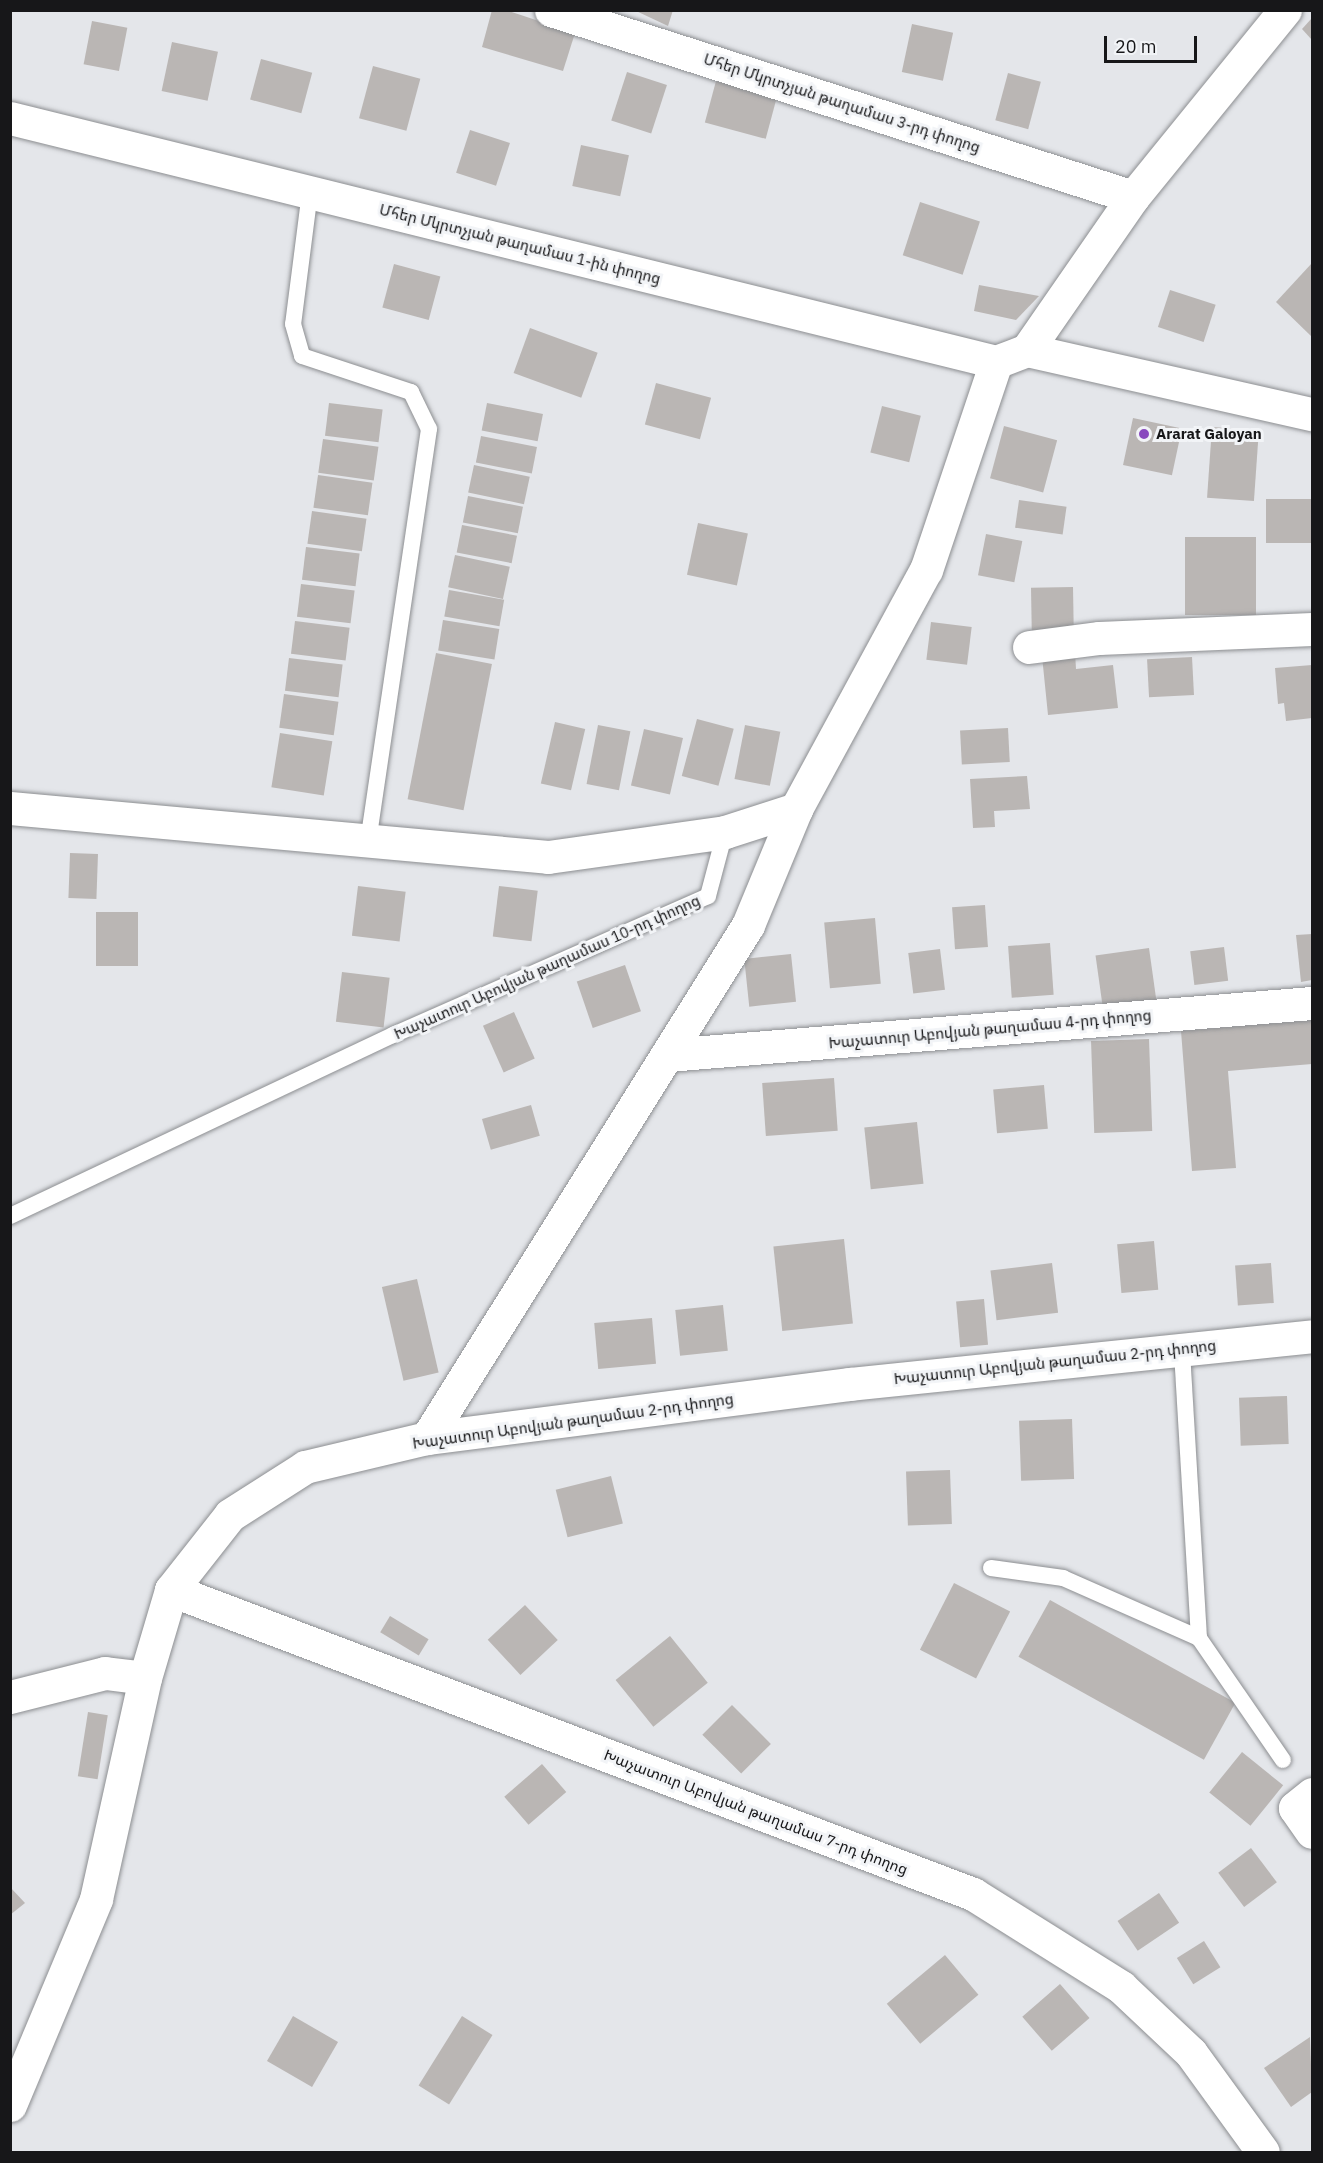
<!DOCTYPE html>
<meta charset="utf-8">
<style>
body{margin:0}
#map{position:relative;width:1323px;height:2163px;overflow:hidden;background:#e4e6ea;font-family:"IBM Plex Sans","Noto Sans Armenian",sans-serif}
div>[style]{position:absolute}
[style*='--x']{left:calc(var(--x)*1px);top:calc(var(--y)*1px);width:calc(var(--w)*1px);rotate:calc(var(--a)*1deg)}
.building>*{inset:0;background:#bab6b4;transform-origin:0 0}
.roads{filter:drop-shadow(0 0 2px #8c8e91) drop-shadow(0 0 2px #8c8e91)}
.lane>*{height:16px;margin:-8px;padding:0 8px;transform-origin:8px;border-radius:8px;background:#fff}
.street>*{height:33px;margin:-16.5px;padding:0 16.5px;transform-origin:16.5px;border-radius:16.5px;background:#fff}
.dots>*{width:16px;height:16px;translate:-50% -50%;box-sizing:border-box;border:3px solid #f2f4f7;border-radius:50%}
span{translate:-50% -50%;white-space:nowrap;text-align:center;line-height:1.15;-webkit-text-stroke:6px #f2f4f7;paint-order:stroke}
.street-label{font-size:15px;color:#171719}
.poi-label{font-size:15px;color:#171719;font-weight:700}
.left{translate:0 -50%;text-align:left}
.frame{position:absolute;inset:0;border:12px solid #171719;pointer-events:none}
.scale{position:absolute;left:1104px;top:36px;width:93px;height:27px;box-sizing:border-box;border:3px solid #171719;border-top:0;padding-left:8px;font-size:18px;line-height:21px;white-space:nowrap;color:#171719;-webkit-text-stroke:4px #f2f4f7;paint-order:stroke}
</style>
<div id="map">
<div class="building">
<div style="clip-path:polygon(492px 10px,506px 10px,575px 33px,563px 71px,482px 47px)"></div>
<div style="clip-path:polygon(634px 10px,673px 10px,668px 26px)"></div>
<div style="clip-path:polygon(1312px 18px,1312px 40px,1302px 29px)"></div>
<div style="left:92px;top:21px;width:36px;height:44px;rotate:11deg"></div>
<div style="left:912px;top:24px;width:42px;height:49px;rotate:12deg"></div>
<div style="left:172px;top:42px;width:47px;height:50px;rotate:12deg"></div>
<div style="left:261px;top:59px;width:53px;height:42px;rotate:15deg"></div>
<div style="left:373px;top:66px;width:49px;height:54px;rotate:15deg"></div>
<div style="left:627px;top:72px;width:42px;height:51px;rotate:18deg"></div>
<div style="left:1008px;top:73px;width:34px;height:49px;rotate:15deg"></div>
<div style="left:716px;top:81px;width:63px;height:43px;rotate:15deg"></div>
<div style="left:470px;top:130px;width:42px;height:45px;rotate:18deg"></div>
<div style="left:581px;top:145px;width:49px;height:42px;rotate:12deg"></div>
<div style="left:920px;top:202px;width:63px;height:56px;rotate:18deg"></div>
<div style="clip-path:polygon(1312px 263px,1312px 337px,1276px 302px)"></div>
<div style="left:394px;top:264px;width:48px;height:45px;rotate:15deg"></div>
<div style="clip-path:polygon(979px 285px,1039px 296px,1016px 320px,974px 311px)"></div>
<div style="left:1170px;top:290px;width:48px;height:39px;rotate:18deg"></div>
<div style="left:530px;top:328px;width:72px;height:48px;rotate:20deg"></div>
<div style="left:656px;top:383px;width:57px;height:43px;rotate:15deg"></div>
<div style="left:329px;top:403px;width:54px;height:33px;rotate:7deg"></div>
<div style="left:487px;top:403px;width:57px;height:28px;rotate:11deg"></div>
<div style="left:882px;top:406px;width:40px;height:48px;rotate:14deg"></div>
<div style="left:1133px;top:418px;width:50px;height:48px;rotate:12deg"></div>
<div style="left:1004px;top:426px;width:55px;height:54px;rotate:15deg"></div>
<div style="left:1212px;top:427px;width:47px;height:71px;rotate:4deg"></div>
<div style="left:481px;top:436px;width:57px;height:27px;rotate:11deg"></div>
<div style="left:323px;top:439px;width:56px;height:34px;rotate:8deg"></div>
<div style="left:474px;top:465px;width:57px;height:28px;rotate:12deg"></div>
<div style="left:318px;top:475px;width:55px;height:33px;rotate:8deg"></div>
<div style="left:468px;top:496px;width:56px;height:27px;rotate:11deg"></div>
<div style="left:1312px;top:499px;width:44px;height:46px;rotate:90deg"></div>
<div style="left:1019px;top:500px;width:48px;height:28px;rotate:8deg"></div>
<div style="left:312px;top:511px;width:55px;height:33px;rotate:8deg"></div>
<div style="left:698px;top:523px;width:51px;height:53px;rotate:12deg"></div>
<div style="left:462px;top:525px;width:56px;height:28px;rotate:11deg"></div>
<div style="left:986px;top:534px;width:37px;height:42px;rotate:11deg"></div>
<div style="left:1185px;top:537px;width:71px;height:78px"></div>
<div style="left:306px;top:547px;width:54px;height:33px;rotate:7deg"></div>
<div style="left:455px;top:555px;width:56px;height:33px;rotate:12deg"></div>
<div style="left:301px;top:584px;width:54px;height:33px;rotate:7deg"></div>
<div style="left:1073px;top:587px;width:46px;height:42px;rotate:89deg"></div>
<div style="left:449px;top:590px;width:56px;height:27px;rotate:10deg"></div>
<div style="left:443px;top:620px;width:57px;height:31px;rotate:9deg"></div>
<div style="left:295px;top:621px;width:55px;height:33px;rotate:7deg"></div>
<div style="left:931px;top:622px;width:41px;height:38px;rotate:7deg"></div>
<div style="clip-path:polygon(1075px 652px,1076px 669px,1113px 665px,1118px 708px,1048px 715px,1042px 656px)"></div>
<div style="left:436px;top:653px;width:57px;height:149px;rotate:11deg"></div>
<div style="left:1192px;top:657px;width:38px;height:45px;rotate:87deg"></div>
<div style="left:289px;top:658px;width:54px;height:33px;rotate:7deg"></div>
<div style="clip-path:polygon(1312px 665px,1312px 718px,1286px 721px,1284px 703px,1278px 704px,1275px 668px)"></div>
<div style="left:284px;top:694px;width:55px;height:34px;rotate:8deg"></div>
<div style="left:697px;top:719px;width:38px;height:59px;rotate:15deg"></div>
<div style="left:555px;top:722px;width:31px;height:63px;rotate:13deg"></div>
<div style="left:598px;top:725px;width:33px;height:60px;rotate:11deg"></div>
<div style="left:745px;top:725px;width:36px;height:55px;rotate:11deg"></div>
<div style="left:1008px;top:728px;width:34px;height:48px;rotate:87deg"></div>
<div style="left:644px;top:729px;width:40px;height:58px;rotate:13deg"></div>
<div style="left:280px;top:733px;width:53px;height:55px;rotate:9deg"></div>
<div style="clip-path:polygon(1027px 776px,1030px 809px,994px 811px,995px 827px,973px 828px,970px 779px)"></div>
<div style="left:70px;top:853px;width:28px;height:45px;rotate:2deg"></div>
<div style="left:358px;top:886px;width:48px;height:50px;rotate:7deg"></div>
<div style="left:499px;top:886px;width:39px;height:51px;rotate:7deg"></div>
<div style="left:985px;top:905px;width:42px;height:33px;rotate:86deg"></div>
<div style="left:96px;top:912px;width:42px;height:54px"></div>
<div style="left:875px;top:918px;width:66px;height:51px;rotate:85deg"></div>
<div style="clip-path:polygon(1312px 934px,1312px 980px,1301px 982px,1296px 935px)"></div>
<div style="left:1050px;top:943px;width:52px;height:42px;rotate:86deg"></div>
<div style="left:1224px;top:947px;width:34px;height:34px;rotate:83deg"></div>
<div style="left:1149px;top:948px;width:56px;height:54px;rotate:82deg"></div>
<div style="left:940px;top:949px;width:41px;height:32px;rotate:83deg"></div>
<div style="left:791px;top:954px;width:48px;height:47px;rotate:84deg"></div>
<div style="left:625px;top:965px;width:49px;height:51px;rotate:71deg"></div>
<div style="left:342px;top:972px;width:48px;height:50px;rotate:7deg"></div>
<div style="left:514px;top:1012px;width:51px;height:34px;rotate:66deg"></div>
<div style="clip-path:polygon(1312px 1020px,1312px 1064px,1228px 1071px,1236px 1168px,1192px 1171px,1181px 1031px)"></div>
<div style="left:1149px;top:1039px;width:92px;height:58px;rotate:88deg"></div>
<div style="left:834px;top:1078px;width:53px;height:72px;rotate:86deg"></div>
<div style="left:1044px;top:1085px;width:44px;height:51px;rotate:85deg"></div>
<div style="left:531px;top:1105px;width:32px;height:51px;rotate:74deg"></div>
<div style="left:917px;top:1122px;width:62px;height:53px;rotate:84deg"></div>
<div style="left:844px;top:1239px;width:85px;height:71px;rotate:84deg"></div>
<div style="left:1154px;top:1241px;width:49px;height:37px;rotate:85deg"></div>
<div style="left:1052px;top:1263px;width:50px;height:62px;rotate:83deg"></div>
<div style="left:1271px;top:1263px;width:40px;height:36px;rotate:86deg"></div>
<div style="left:417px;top:1279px;width:96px;height:36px;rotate:77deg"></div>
<div style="left:984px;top:1299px;width:46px;height:28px;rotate:85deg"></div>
<div style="left:723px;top:1305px;width:46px;height:48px;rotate:84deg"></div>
<div style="left:652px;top:1318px;width:46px;height:58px;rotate:85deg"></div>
<div style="left:1287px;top:1396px;width:48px;height:48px;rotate:88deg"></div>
<div style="left:1072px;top:1419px;width:60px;height:53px;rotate:88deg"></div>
<div style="left:950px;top:1470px;width:54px;height:44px;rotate:88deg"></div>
<div style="left:611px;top:1476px;width:49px;height:57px;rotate:76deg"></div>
<div style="left:954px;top:1583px;width:63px;height:75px;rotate:27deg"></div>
<div style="left:1050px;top:1600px;width:212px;height:65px;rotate:29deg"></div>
<div style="left:525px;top:1605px;width:48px;height:51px;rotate:47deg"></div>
<div style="left:390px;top:1616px;width:45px;height:19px;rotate:31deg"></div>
<div style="left:670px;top:1636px;width:60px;height:70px;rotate:51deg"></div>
<div style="left:732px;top:1705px;width:55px;height:42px;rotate:45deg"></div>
<div style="left:88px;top:1712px;width:20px;height:65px;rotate:9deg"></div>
<div style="left:1242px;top:1752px;width:53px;height:52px;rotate:39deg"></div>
<div style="left:542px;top:1764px;width:37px;height:50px;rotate:49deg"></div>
<div style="left:1251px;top:1848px;width:43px;height:41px;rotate:53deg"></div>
<div style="clip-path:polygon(10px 1887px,25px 1903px,10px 1915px)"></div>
<div style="left:1159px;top:1893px;width:36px;height:50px;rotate:56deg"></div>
<div style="left:1204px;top:1941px;width:31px;height:32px;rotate:58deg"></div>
<div style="left:945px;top:1955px;width:52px;height:76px;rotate:50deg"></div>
<div style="left:1060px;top:1984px;width:45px;height:50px;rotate:49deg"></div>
<div style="left:293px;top:2016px;width:52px;height:52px;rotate:30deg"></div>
<div style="left:462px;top:2016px;width:36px;height:82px;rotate:32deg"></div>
<div style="clip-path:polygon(1310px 2037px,1312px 2092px,1291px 2107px,1264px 2068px)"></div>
</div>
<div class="roads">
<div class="lane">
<div style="--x:310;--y:192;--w:133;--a:97.3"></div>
<div style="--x:293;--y:324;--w:33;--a:74"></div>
<div style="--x:302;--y:356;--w:115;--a:18.3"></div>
<div style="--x:411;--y:392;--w:41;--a:64.1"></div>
<div style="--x:429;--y:429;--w:416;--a:98.4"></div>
<div style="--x:10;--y:1216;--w:424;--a:-25.3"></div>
<div style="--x:393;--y:1035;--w:344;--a:-23.8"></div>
<div style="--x:708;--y:896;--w:66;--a:-75.1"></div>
<div style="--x:991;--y:1568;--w:73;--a:7.9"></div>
<div style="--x:1063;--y:1578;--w:149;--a:23.8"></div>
<div style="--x:1199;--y:1638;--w:290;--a:-93.4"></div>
<div style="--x:1199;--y:1638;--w:148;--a:55.5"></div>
</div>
<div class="street">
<div style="--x:551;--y:10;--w:611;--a:17.81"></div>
<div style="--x:10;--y:118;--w:1016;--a:13.9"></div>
<div style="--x:996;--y:362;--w:33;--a:-21"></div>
<div style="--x:1027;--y:350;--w:186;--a:-55.3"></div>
<div style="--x:1133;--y:197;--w:241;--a:-50.9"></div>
<div style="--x:1027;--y:350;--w:292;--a:12.7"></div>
<div style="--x:1029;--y:647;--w:71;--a:-7.3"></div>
<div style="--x:1099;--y:638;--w:213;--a:-2.4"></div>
<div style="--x:10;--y:808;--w:540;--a:5.2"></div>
<div style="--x:548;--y:857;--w:179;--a:-8"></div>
<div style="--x:725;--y:832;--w:75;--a:-17.9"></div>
<div style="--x:796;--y:809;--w:272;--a:-61.5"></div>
<div style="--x:926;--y:570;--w:219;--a:-71.4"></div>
<div style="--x:667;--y:1055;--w:647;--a:-4.61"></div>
<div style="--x:427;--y:1438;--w:605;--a:-57.96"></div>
<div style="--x:748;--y:925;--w:126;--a:-67.5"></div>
<div style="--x:171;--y:1590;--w:858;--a:20.76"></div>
<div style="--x:973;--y:1894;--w:175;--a:32.1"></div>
<div style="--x:1121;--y:1987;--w:96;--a:43.3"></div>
<div style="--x:1191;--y:2053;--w:122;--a:54"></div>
<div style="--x:10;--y:1697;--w:98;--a:-14.2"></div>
<div style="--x:105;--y:1673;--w:40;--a:7.1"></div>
<div style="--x:1312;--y:1794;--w:22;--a:141"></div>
<div style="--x:1295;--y:1808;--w:29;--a:55"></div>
<div style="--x:10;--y:2105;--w:223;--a:-67.3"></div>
<div style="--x:96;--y:1899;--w:226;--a:-77.5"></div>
<div style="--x:145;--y:1678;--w:92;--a:-73.5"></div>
<div style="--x:171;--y:1590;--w:95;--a:-51.8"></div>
<div style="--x:230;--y:1515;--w:89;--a:-32.6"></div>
<div style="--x:305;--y:1467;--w:125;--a:-13.4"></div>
<div style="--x:427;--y:1438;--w:426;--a:-7.3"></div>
<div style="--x:850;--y:1384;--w:464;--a:-5.9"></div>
</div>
</div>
<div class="dots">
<div style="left:1144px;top:434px;background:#8949be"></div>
</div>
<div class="street-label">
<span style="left:842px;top:103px;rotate:18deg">Մհեր Մկրտչյան թաղամաս 3-րդ փողոց</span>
<span style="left:520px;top:244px;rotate:14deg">Մհեր Մկրտչյան թաղամաս 1-ին փողոց</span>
<span style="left:547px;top:967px;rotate:-24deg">Խաչատուր Աբովյան թաղամաս 10-րդ փողոց</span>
<span style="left:990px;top:1029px;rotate:-5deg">Խաչատուր Աբովյան թաղամաս 4-րդ փողոց</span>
<span style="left:1055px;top:1362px;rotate:-6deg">Խաչատուր Աբովյան թաղամաս 2-րդ փողոց</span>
<span style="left:573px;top:1421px;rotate:-8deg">Խաչատուր Աբովյան թաղամաս 2-րդ փողոց</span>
<span style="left:756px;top:1812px;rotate:21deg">Խաչատուր Աբովյան թաղամաս 7-րդ փողոց</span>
</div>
<div class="poi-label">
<span class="left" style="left:1156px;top:434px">Ararat Galoyan</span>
</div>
<div class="frame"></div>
<div class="scale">20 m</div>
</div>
